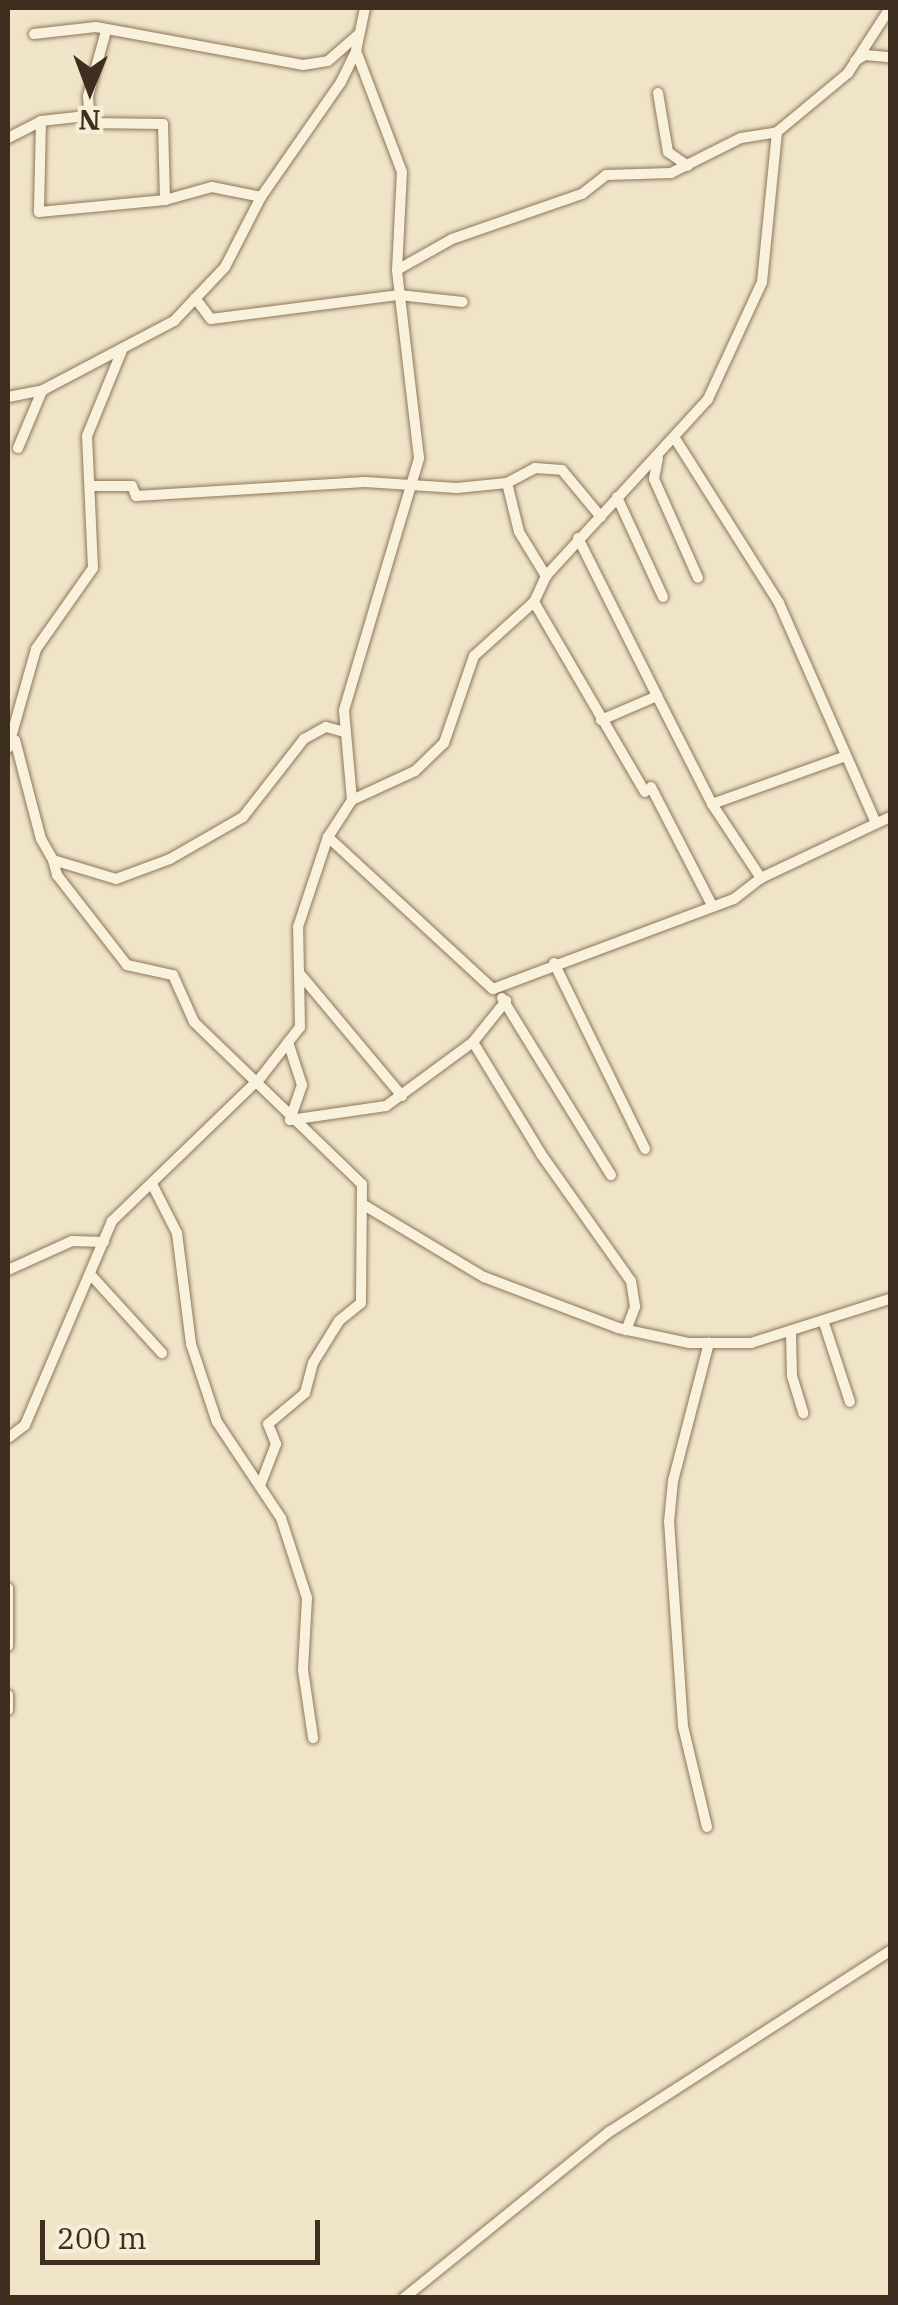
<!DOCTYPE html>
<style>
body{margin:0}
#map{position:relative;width:898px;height:2305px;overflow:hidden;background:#f0e4c8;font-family:"IBM Plex Serif",serif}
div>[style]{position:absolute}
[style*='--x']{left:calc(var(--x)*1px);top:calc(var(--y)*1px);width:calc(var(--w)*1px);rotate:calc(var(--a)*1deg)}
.roads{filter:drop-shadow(0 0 2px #8d765c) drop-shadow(0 0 2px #8d765c)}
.minor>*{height:10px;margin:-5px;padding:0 5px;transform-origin:5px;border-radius:5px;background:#faf1dc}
span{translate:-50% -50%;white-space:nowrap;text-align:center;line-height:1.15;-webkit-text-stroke:9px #f7eed8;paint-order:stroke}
.frame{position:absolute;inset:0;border:10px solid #3d2e20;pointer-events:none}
.north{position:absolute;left:40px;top:40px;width:100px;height:100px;-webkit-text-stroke:8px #f7eed8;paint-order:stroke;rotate:181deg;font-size:28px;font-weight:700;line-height:40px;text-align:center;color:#3d2e20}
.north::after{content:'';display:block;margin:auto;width:35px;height:45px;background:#3d2e20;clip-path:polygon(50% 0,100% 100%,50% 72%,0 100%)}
.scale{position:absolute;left:40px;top:2220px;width:280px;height:45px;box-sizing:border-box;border:5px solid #3d2e20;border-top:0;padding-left:12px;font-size:30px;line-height:35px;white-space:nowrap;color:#3d2e20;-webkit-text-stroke:8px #f7eed8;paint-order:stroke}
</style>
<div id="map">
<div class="roads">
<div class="minor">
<div style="--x:106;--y:31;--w:67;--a:105.5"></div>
<div style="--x:88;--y:96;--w:27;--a:86"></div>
<div style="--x:90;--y:123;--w:73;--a:0.8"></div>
<div style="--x:163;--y:124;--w:76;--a:88.5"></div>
<div style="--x:165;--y:200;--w:49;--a:-15.5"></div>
<div style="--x:212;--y:187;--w:50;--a:11.5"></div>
<div style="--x:34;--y:34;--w:62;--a:-6.4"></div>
<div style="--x:96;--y:27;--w:210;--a:10.4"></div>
<div style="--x:303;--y:65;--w:25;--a:-9"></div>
<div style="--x:328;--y:61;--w:41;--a:-41.1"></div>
<div style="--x:855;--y:61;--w:12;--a:-31"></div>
<div style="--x:865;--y:55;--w:25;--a:5"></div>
<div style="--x:658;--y:93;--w:60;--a:80.4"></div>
<div style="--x:668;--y:152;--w:24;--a:35"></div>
<div style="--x:86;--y:116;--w:45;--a:173.7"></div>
<div style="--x:41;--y:121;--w:91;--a:91.3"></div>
<div style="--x:39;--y:212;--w:127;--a:-5.4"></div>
<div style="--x:8;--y:138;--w:37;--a:-27"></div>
<div style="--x:397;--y:270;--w:63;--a:-29.4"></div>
<div style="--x:452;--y:239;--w:138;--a:-19.1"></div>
<div style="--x:582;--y:194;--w:31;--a:-38"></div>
<div style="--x:606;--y:175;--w:65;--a:-1.8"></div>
<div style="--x:671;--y:173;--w:78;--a:-26.6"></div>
<div style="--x:741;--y:138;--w:36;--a:-9"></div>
<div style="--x:777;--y:132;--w:92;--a:-39.7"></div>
<div style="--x:848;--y:73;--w:77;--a:-57.1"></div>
<div style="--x:195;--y:298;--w:26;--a:53"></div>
<div style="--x:211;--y:319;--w:190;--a:-7.3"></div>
<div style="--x:399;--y:295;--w:64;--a:6.2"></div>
<div style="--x:8;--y:397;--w:36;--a:-11"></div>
<div style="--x:43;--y:390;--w:148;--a:-27.8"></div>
<div style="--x:174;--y:321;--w:74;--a:-46.6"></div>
<div style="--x:225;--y:267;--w:79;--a:-62.8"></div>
<div style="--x:261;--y:197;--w:140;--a:-55.2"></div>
<div style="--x:341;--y:82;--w:34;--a:-64"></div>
<div style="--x:356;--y:51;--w:44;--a:-78.2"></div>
<div style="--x:676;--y:440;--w:193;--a:57.7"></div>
<div style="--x:779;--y:603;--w:240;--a:66.2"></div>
<div style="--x:18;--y:448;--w:62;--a:-67.2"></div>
<div style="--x:658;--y:458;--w:21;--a:101"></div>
<div style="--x:654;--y:479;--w:108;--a:66"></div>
<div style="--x:507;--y:483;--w:50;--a:76.2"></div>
<div style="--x:519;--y:532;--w:52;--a:58.5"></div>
<div style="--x:90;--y:486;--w:42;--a:0"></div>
<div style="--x:132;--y:486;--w:11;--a:68"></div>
<div style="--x:136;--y:496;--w:229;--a:-3.5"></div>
<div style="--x:365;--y:482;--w:92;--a:3.7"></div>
<div style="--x:457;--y:488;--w:50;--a:-5.7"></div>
<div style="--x:507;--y:483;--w:32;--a:-28"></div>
<div style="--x:535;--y:468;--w:27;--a:4"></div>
<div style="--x:562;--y:470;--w:61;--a:50.3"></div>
<div style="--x:617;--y:497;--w:110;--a:65.3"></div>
<div style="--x:578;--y:538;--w:177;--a:63.4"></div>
<div style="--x:657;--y:696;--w:61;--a:156.8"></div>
<div style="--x:534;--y:602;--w:220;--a:59.7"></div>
<div style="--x:657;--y:696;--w:121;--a:63"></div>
<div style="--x:712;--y:804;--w:89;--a:56.5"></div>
<div style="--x:15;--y:740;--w:102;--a:75.3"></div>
<div style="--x:41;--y:839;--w:24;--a:60"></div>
<div style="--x:53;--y:860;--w:66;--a:16.8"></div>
<div style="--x:116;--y:879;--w:58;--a:-20.3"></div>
<div style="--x:170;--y:859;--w:84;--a:-29.9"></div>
<div style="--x:243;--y:817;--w:99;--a:-52"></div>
<div style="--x:304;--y:739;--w:25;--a:-29"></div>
<div style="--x:326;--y:727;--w:20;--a:15"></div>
<div style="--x:8;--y:748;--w:103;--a:-74.2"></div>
<div style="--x:36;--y:649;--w:99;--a:-54.9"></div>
<div style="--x:93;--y:568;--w:132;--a:-92.6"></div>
<div style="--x:87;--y:436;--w:95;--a:-67.8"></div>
<div style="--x:651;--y:787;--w:133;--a:62.7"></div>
<div style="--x:352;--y:800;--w:69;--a:-24.7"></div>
<div style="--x:415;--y:771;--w:40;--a:-44"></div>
<div style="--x:444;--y:743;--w:92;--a:-71"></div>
<div style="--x:474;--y:656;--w:81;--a:-42"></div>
<div style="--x:534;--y:602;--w:29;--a:-65"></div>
<div style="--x:546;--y:576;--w:240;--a:-47.5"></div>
<div style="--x:708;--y:399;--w:129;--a:-65.2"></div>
<div style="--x:762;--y:282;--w:151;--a:-84.3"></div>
<div style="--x:712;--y:804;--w:142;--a:-19.7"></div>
<div style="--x:328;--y:837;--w:224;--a:42.7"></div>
<div style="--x:493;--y:989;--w:257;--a:-20.5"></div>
<div style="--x:734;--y:899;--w:34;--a:-38"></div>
<div style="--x:761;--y:878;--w:143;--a:-25.3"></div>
<div style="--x:53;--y:860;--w:16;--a:75"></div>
<div style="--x:57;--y:875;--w:114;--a:52.1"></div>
<div style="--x:127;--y:965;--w:47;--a:12.3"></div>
<div style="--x:173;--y:975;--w:51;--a:65.9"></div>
<div style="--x:194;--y:1022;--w:233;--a:44"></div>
<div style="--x:362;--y:1184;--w:119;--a:90.5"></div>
<div style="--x:361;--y:1303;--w:28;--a:141"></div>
<div style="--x:339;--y:1321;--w:49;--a:121.8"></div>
<div style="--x:313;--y:1363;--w:31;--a:105"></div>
<div style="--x:305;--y:1393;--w:48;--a:140"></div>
<div style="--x:268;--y:1424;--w:22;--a:68"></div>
<div style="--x:276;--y:1444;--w:42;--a:111"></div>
<div style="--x:554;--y:963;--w:207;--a:63.9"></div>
<div style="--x:300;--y:974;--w:159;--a:50.1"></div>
<div style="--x:502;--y:998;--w:208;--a:58.4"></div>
<div style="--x:288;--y:1042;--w:45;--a:72"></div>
<div style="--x:302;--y:1085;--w:37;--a:109"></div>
<div style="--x:290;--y:1120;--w:97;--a:-8.3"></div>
<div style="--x:386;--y:1106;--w:108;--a:-36.3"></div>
<div style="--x:473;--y:1042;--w:53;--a:-51.2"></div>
<div style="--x:473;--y:1042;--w:131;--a:58.7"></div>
<div style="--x:541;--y:1154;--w:156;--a:54.7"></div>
<div style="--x:631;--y:1281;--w:26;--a:81"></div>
<div style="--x:635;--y:1307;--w:25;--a:111"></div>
<div style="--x:152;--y:1184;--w:55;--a:63"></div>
<div style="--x:177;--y:1233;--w:112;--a:82.8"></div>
<div style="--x:191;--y:1344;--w:82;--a:71.6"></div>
<div style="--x:217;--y:1422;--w:115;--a:56.3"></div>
<div style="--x:281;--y:1518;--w:84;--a:72"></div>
<div style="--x:307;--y:1598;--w:72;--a:93.2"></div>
<div style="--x:303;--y:1670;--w:69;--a:81.6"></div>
<div style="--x:364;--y:1205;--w:140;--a:31"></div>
<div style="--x:484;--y:1277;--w:143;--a:20.8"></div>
<div style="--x:618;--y:1328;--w:73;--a:11.9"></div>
<div style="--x:689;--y:1343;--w:62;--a:0"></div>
<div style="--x:751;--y:1343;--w:146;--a:-17.6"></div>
<div style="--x:8;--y:1270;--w:70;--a:-24.4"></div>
<div style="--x:72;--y:1241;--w:32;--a:2"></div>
<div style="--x:90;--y:1274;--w:107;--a:47.7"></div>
<div style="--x:824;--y:1323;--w:83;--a:71.8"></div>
<div style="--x:791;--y:1333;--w:43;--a:88.7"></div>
<div style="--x:792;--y:1376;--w:39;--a:73"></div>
<div style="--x:8;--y:1438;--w:21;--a:-37"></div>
<div style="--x:25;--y:1425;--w:222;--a:-66.9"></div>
<div style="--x:112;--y:1221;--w:207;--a:-44"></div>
<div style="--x:261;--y:1077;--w:63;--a:-52"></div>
<div style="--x:300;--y:1027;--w:100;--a:-91.1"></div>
<div style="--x:298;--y:927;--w:95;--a:-71.6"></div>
<div style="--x:328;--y:837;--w:44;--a:-57"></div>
<div style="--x:352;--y:800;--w:90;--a:-95.1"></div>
<div style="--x:344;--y:710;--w:263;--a:-73.4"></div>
<div style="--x:419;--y:458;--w:189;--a:-96.7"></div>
<div style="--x:397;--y:270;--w:98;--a:-87.1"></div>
<div style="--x:402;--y:172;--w:129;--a:-110.8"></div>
<div style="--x:8;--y:1588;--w:58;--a:90"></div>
<div style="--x:8;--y:1695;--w:15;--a:90"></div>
<div style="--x:707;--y:1827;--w:104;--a:-103.4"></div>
<div style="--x:683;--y:1726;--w:204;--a:-93.9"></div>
<div style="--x:669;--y:1522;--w:41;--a:-84.4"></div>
<div style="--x:673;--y:1481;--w:143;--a:-75.4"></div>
<div style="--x:404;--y:2298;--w:264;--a:-39"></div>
<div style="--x:609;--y:2132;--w:334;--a:-32.8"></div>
</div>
</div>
<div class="frame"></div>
<div class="north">N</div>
<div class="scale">200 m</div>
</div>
